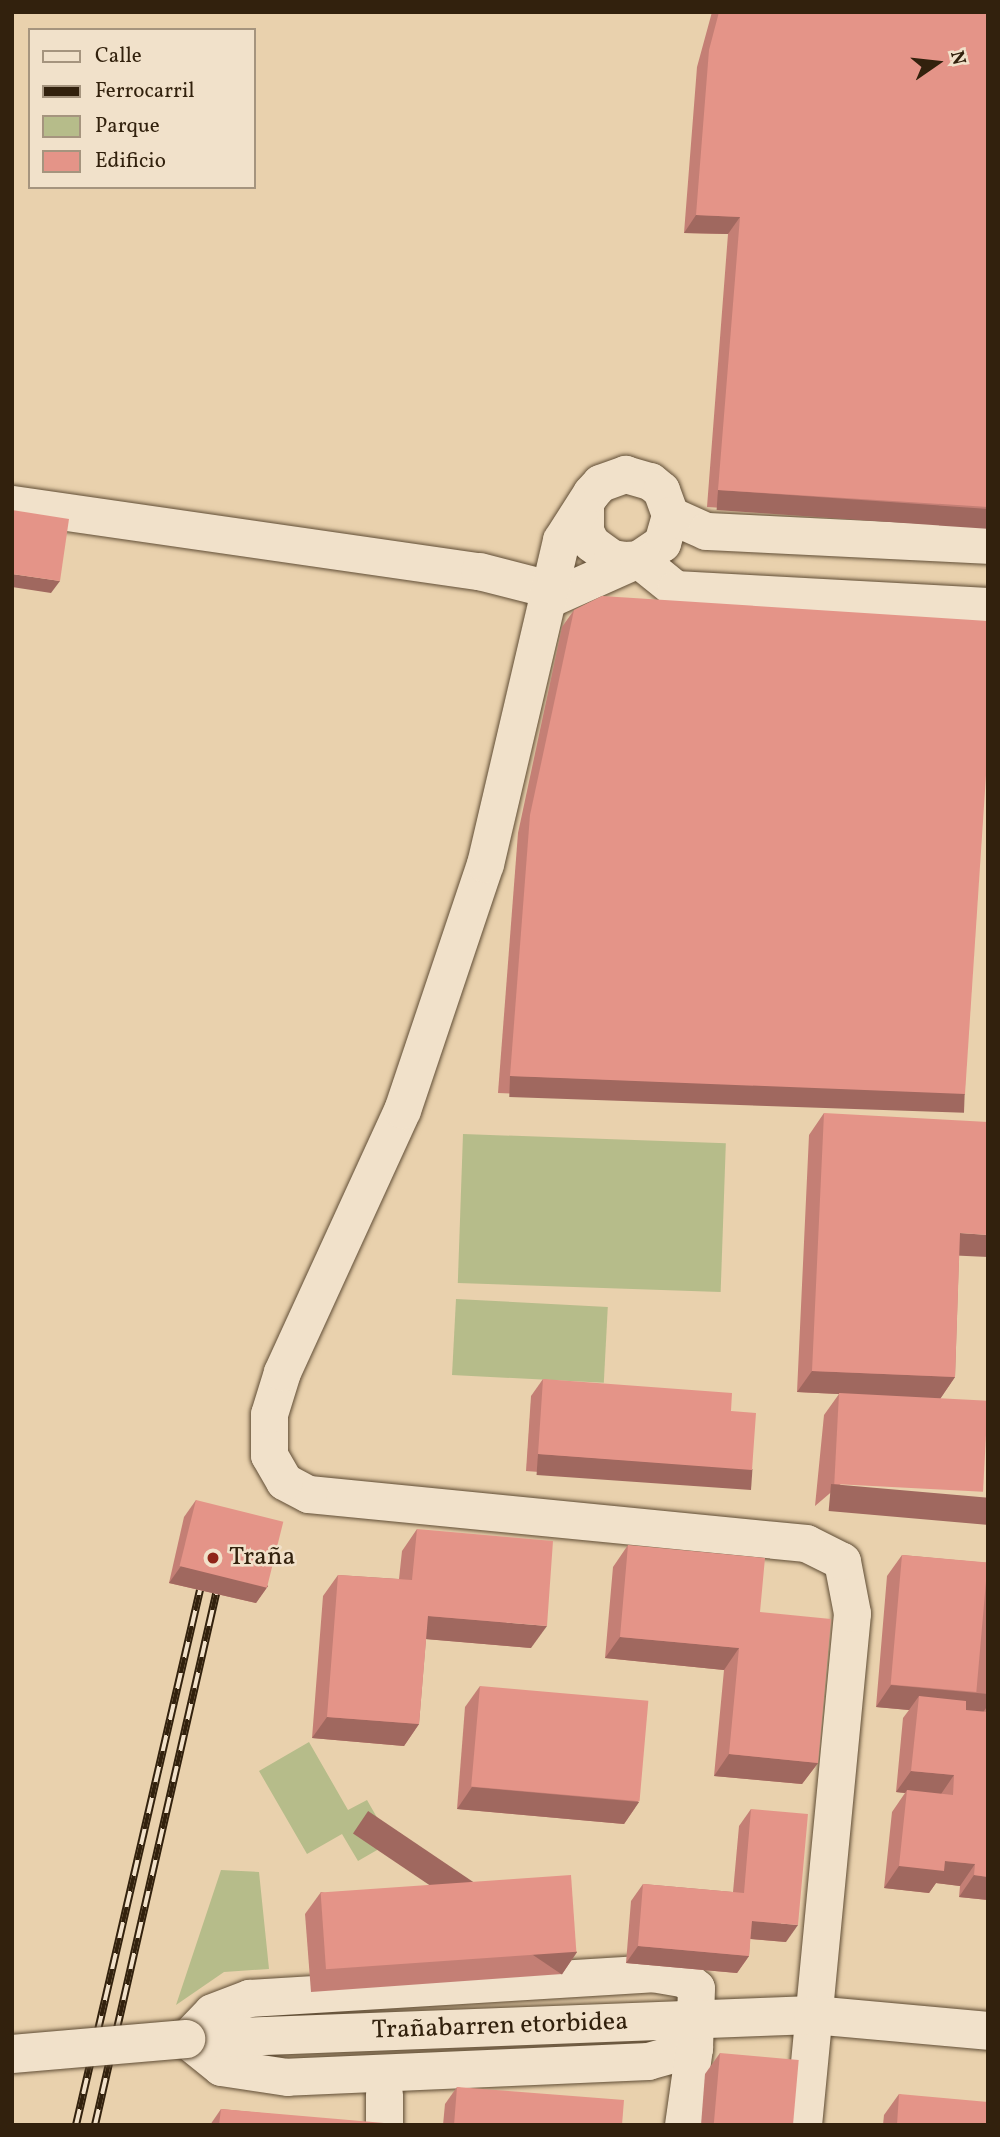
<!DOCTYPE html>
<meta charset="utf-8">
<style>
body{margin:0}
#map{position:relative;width:1000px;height:2137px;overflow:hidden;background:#e9d1ad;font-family:Vollkorn,serif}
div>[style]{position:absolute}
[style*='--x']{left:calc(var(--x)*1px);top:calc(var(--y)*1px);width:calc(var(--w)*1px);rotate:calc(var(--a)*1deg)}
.green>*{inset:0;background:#b6bc8a;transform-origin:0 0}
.roads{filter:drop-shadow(0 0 2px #604d35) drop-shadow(0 0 2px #604d35)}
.minor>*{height:37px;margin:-18.5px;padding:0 18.5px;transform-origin:18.5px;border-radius:18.5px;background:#f1e1ca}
.tertiary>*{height:38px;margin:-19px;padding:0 19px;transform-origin:19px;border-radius:19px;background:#f1e1ca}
.rail>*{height:8px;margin-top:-4px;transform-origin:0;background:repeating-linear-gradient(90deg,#f1e1ca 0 16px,#32210d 0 32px);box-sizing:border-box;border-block:2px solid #32210d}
.bridges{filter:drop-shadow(0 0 2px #604d35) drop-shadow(0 0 2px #604d35)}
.tertiary-bridge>*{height:38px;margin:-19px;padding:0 19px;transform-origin:19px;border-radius:19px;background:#f1e1ca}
.wall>*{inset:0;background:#c47f75}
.shaded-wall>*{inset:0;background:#a0685f;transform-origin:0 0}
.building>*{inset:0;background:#e49488;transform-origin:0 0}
.dots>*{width:19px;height:19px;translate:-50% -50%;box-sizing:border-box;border:4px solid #f1e1ca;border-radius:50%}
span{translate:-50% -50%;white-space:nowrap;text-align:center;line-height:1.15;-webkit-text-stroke:5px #f1e1ca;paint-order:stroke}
.poi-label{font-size:26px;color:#32210d}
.left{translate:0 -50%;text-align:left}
.street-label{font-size:26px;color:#32210d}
.frame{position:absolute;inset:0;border:14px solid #32210d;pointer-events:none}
.legend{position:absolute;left:28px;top:28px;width:228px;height:161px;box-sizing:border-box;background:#f1e1ca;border:2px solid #a5947e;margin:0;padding:9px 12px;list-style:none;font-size:21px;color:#32210d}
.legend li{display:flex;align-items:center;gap:14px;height:35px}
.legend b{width:35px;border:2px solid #a5947e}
.north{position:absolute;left:902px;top:28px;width:70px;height:70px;-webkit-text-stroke:5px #f1e1ca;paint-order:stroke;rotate:76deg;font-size:19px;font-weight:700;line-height:28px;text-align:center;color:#32210d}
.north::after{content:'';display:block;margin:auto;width:24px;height:32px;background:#32210d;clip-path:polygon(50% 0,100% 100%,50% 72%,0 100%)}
</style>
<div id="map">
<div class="green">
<div style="left:463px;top:1134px;width:263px;height:149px;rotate:2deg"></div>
<div style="left:456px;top:1299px;width:152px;height:76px;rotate:3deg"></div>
<div style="clip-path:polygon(309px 1742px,348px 1810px,367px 1800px,391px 1842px,358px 1861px,342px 1834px,307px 1854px,259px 1771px)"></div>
<div style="clip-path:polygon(221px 1870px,259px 1872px,269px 1969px,224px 1972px,176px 2005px)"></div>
</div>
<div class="roads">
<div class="minor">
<div style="--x:12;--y:504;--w:472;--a:8.2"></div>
<div style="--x:479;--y:571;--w:72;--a:14.4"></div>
<div style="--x:585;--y:505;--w:26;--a:90"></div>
<div style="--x:585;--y:531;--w:13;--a:63"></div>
<div style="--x:591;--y:543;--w:26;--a:36"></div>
<div style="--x:612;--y:558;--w:13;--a:9"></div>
<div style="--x:625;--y:560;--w:13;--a:-4"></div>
<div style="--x:638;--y:559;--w:29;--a:-34"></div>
<div style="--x:662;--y:543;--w:29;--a:-74"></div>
<div style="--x:546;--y:600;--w:101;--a:-24"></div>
<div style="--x:638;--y:559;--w:48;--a:39"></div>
<div style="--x:675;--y:589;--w:313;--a:3.1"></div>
<div style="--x:652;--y:1973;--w:34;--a:10"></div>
<div style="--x:685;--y:1979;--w:14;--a:39"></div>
<div style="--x:696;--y:1988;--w:60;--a:91.9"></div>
<div style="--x:694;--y:2048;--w:48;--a:164.2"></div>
<div style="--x:648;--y:2061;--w:361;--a:177.5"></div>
<div style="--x:287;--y:2077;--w:67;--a:-171.4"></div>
<div style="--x:221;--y:2067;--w:45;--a:-141.3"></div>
<div style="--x:186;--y:2039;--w:37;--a:-46"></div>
<div style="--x:212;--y:2012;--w:40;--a:-21"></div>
<div style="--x:249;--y:1998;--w:404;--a:-3.5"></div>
<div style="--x:384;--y:2125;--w:31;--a:-90"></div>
<div style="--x:683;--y:2125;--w:78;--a:-81.9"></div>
<div style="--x:803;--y:2125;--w:514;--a:-84.53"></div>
<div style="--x:852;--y:1613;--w:53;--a:-100.9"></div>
<div style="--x:842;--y:1561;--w:40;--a:-153.4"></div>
<div style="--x:806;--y:1543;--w:500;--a:-174.38"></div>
<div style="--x:308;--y:1494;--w:27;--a:-152"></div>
<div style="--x:284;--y:1481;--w:30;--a:-120"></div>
<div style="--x:269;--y:1455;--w:41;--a:-90"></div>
<div style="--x:269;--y:1414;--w:44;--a:-72.8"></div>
<div style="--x:282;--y:1372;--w:288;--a:-65.4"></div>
<div style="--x:402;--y:1110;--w:260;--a:-71.4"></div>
<div style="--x:485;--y:864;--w:333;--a:-76.8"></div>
<div style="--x:561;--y:540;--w:56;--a:-57.4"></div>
<div style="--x:591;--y:493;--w:13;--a:-48"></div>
<div style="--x:600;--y:483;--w:27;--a:-20"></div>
<div style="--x:625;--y:474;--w:26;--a:16"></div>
<div style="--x:650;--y:481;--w:14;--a:39"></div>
<div style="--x:661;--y:490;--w:27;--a:70"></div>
<div style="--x:670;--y:515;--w:39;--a:24"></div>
<div style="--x:706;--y:531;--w:282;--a:2.8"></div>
</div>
<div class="tertiary">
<div style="--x:186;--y:2039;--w:627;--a:-2.19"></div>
<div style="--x:813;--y:2015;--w:176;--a:5.2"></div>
</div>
</div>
<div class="rail">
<div style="--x:76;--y:2125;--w:549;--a:-76.95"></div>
<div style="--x:95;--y:2125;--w:545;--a:-77.16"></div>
</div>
<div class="bridges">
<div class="tertiary-bridge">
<div style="--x:12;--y:2054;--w:175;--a:-4.9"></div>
</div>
</div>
<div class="wall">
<div style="clip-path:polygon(712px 12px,988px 12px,988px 525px,707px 507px,728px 234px,684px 233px,697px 67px)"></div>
<div style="clip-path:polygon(574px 610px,965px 1094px,953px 1111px,498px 1093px,518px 833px,562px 627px)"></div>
<div style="clip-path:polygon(824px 1113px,959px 1256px,955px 1377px,940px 1399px,815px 1506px,824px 1415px,839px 1394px,797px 1392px,809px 1135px)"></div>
<div style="clip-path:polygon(543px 1379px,731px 1411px,740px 1487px,526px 1471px,531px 1396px)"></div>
<div style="clip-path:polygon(196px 1500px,268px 1586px,256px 1603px,169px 1583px,184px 1517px)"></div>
<div style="clip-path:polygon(417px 1529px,531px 1648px,426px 1639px,419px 1724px,404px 1746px,312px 1738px,323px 1596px,338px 1575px,399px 1579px,402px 1551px)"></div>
<div style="clip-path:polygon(628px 1545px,760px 1612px,818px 1763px,802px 1784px,714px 1776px,724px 1670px,605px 1658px,613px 1567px)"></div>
<div style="clip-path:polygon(902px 1555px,988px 1563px,988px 1900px,959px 1897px,960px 1886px,936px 1883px,929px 1893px,884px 1888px,892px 1812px,905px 1793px,896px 1792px,903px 1718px,909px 1710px,876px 1707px,887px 1576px)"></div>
<div style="clip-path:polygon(480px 1686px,639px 1802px,624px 1824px,457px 1809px,465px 1707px)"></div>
<div style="clip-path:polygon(751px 1809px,786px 1942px,750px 1939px,749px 1956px,737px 1973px,626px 1963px,631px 1901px,643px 1884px,733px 1892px,739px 1826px)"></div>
<div style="clip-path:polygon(321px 1892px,577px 1952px,562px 1974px,311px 1992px,305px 1914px)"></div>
<div style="clip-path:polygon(720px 2053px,793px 2125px,701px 2125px,705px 2074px)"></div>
<div style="clip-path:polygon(457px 2087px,622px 2125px,443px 2125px,445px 2104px)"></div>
<div style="clip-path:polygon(899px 2094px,988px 2125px,883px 2125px,884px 2115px)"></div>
<div style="clip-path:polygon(221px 2109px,383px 2125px,210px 2125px)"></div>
</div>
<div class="shaded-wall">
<div style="clip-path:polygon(696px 215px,740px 217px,728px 234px,684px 233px)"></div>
<div style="left:718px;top:490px;width:271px;height:20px;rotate:4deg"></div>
<div style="clip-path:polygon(12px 574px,60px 581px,51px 593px,12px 587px)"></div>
<div style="left:510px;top:1076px;width:455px;height:21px;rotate:2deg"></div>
<div style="clip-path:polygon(960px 1233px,988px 1235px,988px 1257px,945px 1255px)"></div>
<div style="clip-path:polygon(812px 1371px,955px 1377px,940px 1399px,797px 1392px)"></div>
<div style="left:538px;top:1454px;width:215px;height:21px;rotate:4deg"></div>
<div style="left:831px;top:1484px;width:158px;height:27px;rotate:5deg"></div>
<div style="clip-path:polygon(181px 1566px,268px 1586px,256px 1603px,169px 1583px)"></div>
<div style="clip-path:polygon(428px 1616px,547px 1626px,531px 1648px,413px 1638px)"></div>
<div style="clip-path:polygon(620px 1637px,739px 1648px,724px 1670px,605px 1658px)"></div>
<div style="clip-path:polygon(891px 1685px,988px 1694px,988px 1705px,980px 1717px,919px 1696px,909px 1710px,876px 1707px)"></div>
<div style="clip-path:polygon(327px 1717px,419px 1724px,404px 1746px,312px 1738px)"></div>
<div style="clip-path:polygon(729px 1754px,818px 1763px,802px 1784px,714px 1776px)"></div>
<div style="clip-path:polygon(911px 1771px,954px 1775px,939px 1797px,907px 1790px,905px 1793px,896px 1792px)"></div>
<div style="clip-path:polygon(472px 1787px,639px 1802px,624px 1824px,457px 1809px)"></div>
<div style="clip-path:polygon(945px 1861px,975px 1864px,960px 1886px,936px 1883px,929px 1893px,884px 1888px,899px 1866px)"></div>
<div style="clip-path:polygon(974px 1875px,988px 1877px,988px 1900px,959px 1897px)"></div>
<div style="clip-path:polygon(752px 1921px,798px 1925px,786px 1942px,740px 1938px)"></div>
<div style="clip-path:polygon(638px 1946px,749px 1956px,737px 1973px,626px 1963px)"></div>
<div style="left:577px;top:1952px;width:27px;height:252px;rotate:124deg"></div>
</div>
<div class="building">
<div style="clip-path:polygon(719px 12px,988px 12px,988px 507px,718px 490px,740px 217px,696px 215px,709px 50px)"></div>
<div style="clip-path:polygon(12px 510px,69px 519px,60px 581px,12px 574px)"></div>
<div style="clip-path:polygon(602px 596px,988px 621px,988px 745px,965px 1094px,510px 1076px,530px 815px,574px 610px)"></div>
<div style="clip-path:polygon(824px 1113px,988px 1122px,988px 1235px,960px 1233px,955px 1377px,812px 1371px)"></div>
<div style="clip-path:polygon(543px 1379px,732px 1393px,731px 1411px,756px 1413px,752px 1470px,538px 1454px)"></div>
<div style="left:839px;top:1393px;width:149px;height:91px;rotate:3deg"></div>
<div style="left:196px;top:1500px;width:90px;height:68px;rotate:14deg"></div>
<div style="clip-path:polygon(417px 1529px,553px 1541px,547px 1626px,428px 1616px,419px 1724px,327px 1717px,338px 1575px,412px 1580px)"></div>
<div style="clip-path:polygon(628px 1545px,765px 1558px,760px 1612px,831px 1619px,818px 1763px,729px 1754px,739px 1648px,620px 1637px)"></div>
<div style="left:902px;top:1555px;width:86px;height:130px;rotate:5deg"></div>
<div style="left:480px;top:1686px;width:169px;height:101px;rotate:5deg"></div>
<div style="clip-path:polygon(919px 1696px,966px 1701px,966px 1710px,988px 1712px,988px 1877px,974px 1875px,975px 1864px,945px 1861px,944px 1871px,899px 1866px,907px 1790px,953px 1795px,954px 1775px,911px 1771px)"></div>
<div style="clip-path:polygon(751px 1809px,808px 1814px,798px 1925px,752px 1921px,749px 1956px,638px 1946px,643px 1884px,744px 1893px)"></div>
<div style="left:571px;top:1875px;width:77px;height:251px;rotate:86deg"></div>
<div style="left:720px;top:2053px;width:79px;height:72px;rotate:5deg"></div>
<div style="clip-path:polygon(457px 2087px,624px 2100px,622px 2125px,454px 2125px)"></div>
<div style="clip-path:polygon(899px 2094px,988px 2102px,988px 2125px,897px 2125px)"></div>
<div style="clip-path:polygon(221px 2109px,384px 2123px,383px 2125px,219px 2125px)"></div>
</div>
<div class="dots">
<div style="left:213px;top:1558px;background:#8f2418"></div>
</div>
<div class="poi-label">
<span class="left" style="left:229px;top:1558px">Traña</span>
</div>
<div class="street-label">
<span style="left:500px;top:2027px;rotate:-2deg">Trañabarren etorbidea</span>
</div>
<div class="frame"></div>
<ul class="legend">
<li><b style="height:9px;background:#f1e1ca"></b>Calle</li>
<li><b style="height:9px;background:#32210d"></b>Ferrocarril</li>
<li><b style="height:19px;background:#b6bc8a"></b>Parque</li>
<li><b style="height:19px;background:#e49488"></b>Edificio</li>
</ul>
<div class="north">N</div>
</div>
